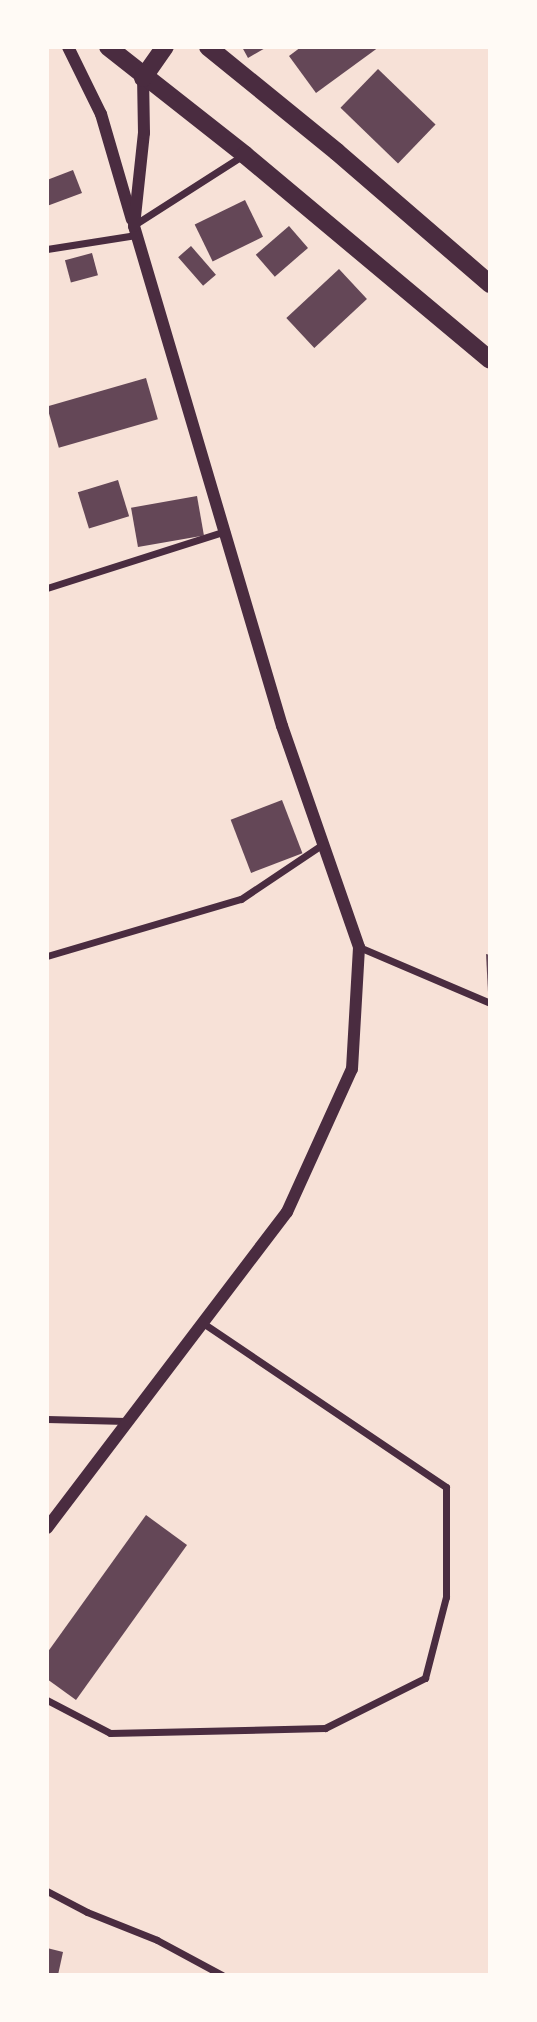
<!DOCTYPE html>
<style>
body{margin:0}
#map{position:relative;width:537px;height:2022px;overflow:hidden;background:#f7e1d7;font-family:Karla,sans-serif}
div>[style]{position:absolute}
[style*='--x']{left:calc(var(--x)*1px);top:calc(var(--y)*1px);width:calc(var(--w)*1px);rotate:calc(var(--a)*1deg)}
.building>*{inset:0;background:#644757;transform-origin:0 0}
.minor>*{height:7px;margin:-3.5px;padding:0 3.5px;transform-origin:3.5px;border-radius:3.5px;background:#4a2c40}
.tertiary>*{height:12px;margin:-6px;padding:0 6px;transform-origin:6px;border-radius:6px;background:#4a2c40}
.primary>*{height:18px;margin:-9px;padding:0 9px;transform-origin:9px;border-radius:9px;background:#4a2c40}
span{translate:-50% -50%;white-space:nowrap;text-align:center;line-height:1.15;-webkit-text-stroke:7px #fffaf5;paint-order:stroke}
.frame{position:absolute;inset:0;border:49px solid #fffaf5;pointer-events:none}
</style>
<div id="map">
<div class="building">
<div style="clip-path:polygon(242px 47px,267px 47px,248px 58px)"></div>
<div style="clip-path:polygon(301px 47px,379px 47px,316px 93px,289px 56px)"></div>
<div style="left:378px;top:69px;width:80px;height:54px;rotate:44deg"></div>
<div style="clip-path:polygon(73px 170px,82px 193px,47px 206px,47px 180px)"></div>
<div style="left:245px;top:200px;width:41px;height:56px;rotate:64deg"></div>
<div style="left:289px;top:226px;width:29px;height:44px;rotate:49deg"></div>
<div style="left:191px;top:246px;width:38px;height:17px;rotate:49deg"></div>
<div style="left:92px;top:253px;width:23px;height:28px;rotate:75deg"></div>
<div style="left:339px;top:269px;width:41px;height:72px;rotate:47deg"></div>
<div style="left:146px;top:378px;width:43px;height:103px;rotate:74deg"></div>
<div style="left:118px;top:480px;width:38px;height:42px;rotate:73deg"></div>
<div style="left:197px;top:496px;width:40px;height:67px;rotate:80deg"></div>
<div style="left:282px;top:800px;width:57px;height:55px;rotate:69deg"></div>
<div style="clip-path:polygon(486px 954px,490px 955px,490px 992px,488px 992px)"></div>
<div style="clip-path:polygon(146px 1515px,187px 1545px,76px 1700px,47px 1679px,47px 1653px)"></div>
<div style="clip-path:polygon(47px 1948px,63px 1952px,58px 1975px,47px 1975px)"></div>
</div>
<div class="minor">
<div style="--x:134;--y:225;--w:128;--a:-32.6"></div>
<div style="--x:47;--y:249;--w:90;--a:-8.9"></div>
<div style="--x:47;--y:588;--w:188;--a:-17.7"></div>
<div style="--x:359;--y:947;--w:142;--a:23.1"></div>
<div style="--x:47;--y:956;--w:202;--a:-16.4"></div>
<div style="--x:241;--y:899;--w:99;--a:-33.9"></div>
<div style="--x:47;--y:1419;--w:79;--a:1.5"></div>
<div style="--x:47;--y:1700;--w:71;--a:27.6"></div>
<div style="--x:110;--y:1733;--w:215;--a:-1.3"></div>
<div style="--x:325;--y:1728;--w:112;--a:-26.6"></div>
<div style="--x:425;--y:1678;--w:84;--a:-75.5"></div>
<div style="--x:446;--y:1597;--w:110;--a:-90"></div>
<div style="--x:446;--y:1487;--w:293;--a:-146"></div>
<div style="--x:47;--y:1891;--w:45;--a:27.7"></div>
<div style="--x:87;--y:1912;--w:75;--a:21.8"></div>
<div style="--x:157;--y:1940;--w:74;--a:28.3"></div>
</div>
<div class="tertiary">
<div style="--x:68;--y:47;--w:75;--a:63.8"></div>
<div style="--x:101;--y:114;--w:110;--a:73.7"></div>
<div style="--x:47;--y:1528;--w:397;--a:-52.8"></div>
<div style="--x:287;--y:1212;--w:157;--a:-65.6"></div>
<div style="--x:352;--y:1069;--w:122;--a:-86.7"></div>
<div style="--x:359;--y:947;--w:234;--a:-109.2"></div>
<div style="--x:282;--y:726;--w:521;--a:-106.49"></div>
<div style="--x:134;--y:226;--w:94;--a:-83.9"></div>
<div style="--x:144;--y:133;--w:55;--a:-91"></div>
</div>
<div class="primary">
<div style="--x:108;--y:47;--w:174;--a:38.2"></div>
<div style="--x:245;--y:155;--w:319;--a:39.9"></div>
<div style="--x:208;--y:47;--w:166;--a:39.1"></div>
<div style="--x:337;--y:152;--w:202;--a:40.8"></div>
<div style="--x:143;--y:78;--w:38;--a:-55"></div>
</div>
<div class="frame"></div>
</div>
